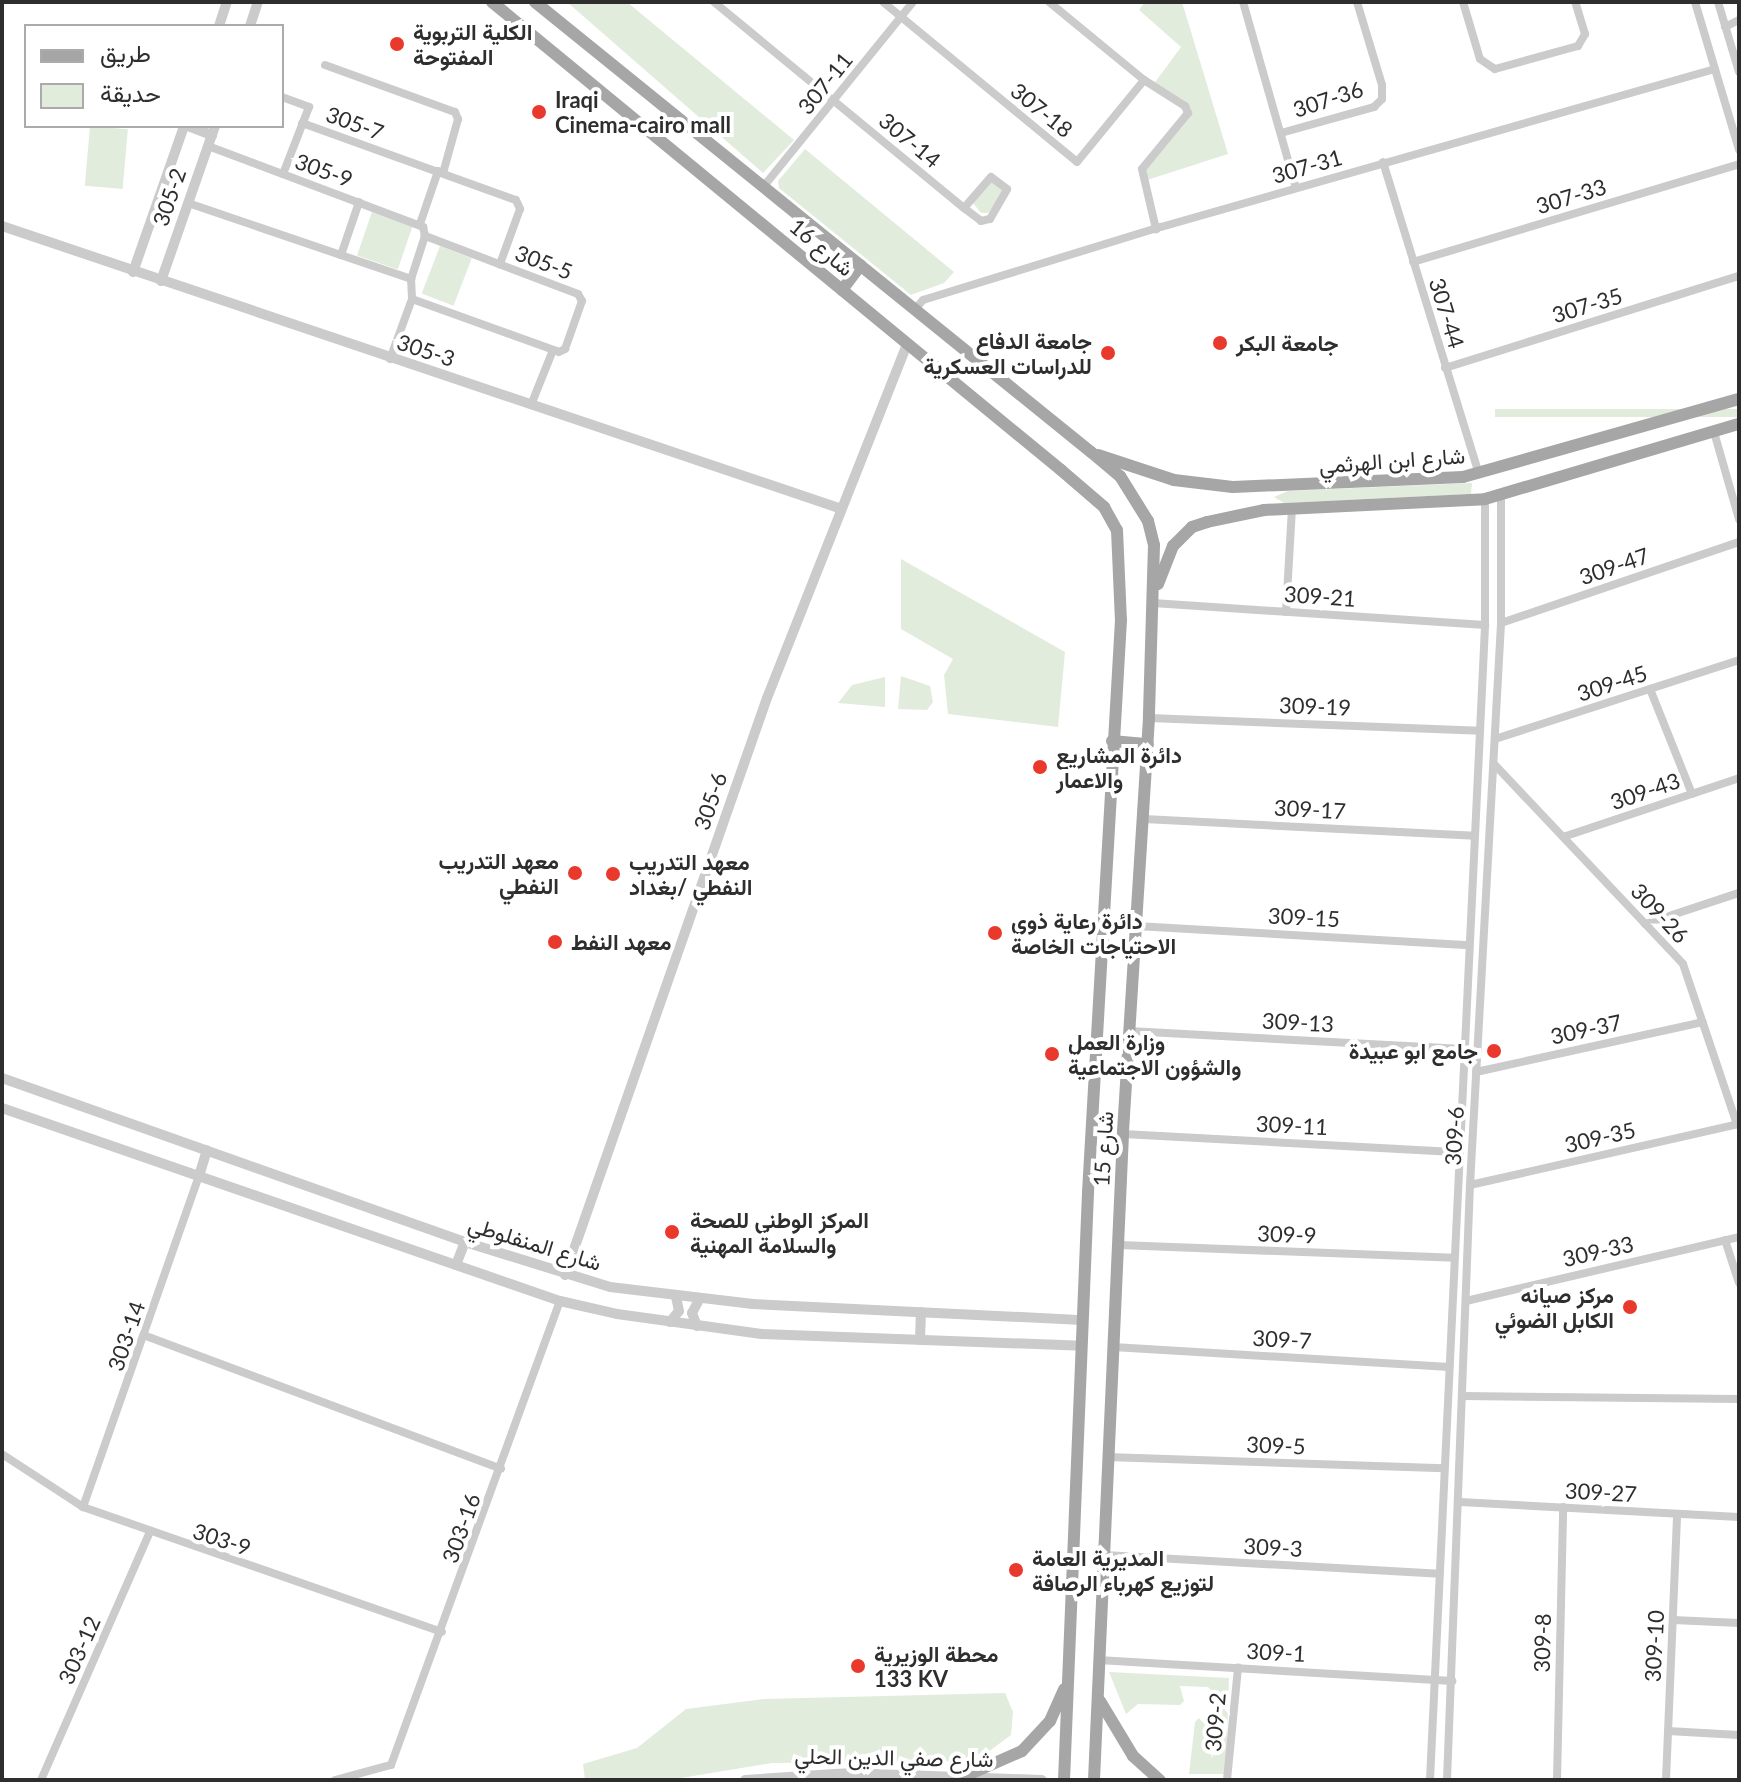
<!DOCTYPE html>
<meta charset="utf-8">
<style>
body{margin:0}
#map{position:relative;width:1741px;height:1782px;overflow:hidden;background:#fff;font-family:Lato,Vazirmatn,sans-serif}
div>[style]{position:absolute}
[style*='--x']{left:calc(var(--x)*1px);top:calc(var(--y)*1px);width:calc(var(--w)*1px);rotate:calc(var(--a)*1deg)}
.green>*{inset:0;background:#e2ecdc;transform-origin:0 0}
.minor>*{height:8px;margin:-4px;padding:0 4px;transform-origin:4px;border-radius:4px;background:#cbcbcb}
.tertiary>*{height:10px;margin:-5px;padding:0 5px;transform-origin:5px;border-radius:5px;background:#cbcbcb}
.primary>*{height:12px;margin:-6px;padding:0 6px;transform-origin:6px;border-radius:6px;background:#a6a6a6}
.dots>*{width:22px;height:22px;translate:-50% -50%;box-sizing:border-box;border:4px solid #fff;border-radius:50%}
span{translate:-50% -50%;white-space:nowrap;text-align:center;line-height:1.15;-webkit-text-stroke:8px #fff;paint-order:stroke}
.poi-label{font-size:22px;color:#2e2e2e;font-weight:700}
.left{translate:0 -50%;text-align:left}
.right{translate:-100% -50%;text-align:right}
.street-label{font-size:22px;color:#2e2e2e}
.frame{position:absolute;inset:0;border:4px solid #2e2e2e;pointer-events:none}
.legend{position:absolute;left:24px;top:24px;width:260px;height:104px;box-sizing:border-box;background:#fff;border:2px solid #ababab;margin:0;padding:10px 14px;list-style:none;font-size:24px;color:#2e2e2e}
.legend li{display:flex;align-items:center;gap:16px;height:40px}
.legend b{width:40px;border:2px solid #ababab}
</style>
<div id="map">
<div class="green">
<div style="clip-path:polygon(567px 2px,627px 2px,794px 140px,763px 173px)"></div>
<div style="clip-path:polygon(1145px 2px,1182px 2px,1228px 154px,1144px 181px,1142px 175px,1187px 113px,1153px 85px,1181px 47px,1139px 10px)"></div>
<div style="left:90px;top:126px;width:38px;height:60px;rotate:5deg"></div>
<div style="clip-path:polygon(805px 149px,954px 272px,944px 283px,911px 295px,779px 188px,778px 181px)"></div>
<div style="clip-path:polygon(992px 182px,1004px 189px,1003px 196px,988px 213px,981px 213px,973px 203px)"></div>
<div style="left:372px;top:212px;width:43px;height:46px;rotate:19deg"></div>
<div style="left:440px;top:246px;width:34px;height:51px;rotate:21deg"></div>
<div style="left:1739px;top:409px;width:8px;height:244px;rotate:90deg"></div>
<div style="clip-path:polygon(1472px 483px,1471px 494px,1284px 503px,1274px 497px,1288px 491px)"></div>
<div style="clip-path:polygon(901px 559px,1065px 652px,1058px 727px,948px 714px,944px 675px,953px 659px,901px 629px)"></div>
<div style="clip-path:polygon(901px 676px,930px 686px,933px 702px,927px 710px,898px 709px)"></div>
<div style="clip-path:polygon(885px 677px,885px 707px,838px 703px,852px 685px)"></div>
<div style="clip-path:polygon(1109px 1672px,1229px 1678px,1226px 1774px,1189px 1774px,1195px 1722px,1199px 1718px,1207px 1727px,1214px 1725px,1216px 1696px,1208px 1687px,1180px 1686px,1184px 1701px,1180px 1705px,1138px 1704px,1126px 1714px)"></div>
<div style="clip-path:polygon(1005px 1693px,1013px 1712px,1011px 1735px,976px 1761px,772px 1763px,669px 1780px,585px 1780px,583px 1764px,637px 1748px,686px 1709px,764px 1699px)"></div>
</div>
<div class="minor">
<div style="--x:714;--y:2;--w:324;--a:39.5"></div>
<div style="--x:964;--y:208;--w:21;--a:37"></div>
<div style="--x:981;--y:221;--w:9;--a:-13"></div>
<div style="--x:990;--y:219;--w:34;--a:-60"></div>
<div style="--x:1007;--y:189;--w:20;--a:-143"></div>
<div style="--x:991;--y:177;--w:41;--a:131.1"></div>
<div style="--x:883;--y:2;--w:251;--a:39.5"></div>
<div style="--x:1077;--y:162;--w:106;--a:-50.7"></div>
<div style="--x:1144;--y:80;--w:123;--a:-140.6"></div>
<div style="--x:1243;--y:2;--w:193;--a:74.1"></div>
<div style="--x:1463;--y:2;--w:59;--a:73.4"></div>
<div style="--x:1480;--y:59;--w:18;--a:34"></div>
<div style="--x:1495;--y:69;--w:86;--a:-15.5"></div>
<div style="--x:1578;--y:46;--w:14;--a:-60"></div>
<div style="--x:1585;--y:34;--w:34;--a:-107"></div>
<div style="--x:1695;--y:2;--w:154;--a:73.4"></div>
<div style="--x:1718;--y:2;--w:73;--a:73.3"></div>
<div style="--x:1725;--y:27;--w:16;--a:-27"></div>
<div style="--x:325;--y:65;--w:138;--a:19.9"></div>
<div style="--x:455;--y:112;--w:8;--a:67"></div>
<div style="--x:458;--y:119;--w:56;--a:105.5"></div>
<div style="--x:1144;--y:80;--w:49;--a:32.4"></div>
<div style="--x:1185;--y:106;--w:8;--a:67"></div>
<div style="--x:1188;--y:113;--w:72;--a:129.4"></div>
<div style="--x:1142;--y:169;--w:62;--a:76.9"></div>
<div style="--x:282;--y:97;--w:29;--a:20"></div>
<div style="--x:309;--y:107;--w:72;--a:111.2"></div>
<div style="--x:302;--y:123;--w:227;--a:19.8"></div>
<div style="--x:516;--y:200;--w:10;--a:66"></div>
<div style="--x:520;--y:209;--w:59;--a:110"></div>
<div style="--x:1281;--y:133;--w:97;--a:-15.6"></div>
<div style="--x:1374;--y:107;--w:11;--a:-45"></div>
<div style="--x:1382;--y:99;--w:14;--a:-90"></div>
<div style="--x:1382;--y:85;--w:87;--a:-106.8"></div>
<div style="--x:208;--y:146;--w:230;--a:20.6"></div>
<div style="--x:423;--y:227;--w:9;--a:77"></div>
<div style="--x:425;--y:236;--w:45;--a:108"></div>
<div style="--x:411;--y:279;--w:20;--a:87"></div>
<div style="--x:412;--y:299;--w:64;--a:110.1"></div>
<div style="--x:1383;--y:162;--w:326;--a:72.9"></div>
<div style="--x:764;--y:186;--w:237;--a:-51"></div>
<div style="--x:188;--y:203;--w:236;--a:18.8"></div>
<div style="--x:420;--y:224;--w:56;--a:-71.2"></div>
<div style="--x:341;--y:255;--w:56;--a:-71.2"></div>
<div style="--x:1413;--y:262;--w:340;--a:-16.7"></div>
<div style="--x:412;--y:299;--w:156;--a:19.8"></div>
<div style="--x:559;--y:352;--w:7;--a:-27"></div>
<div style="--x:565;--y:349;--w:51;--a:-70.5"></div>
<div style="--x:582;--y:301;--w:8;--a:-120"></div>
<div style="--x:578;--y:294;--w:164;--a:-159.2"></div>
<div style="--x:915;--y:309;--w:12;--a:-48"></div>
<div style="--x:923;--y:300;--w:249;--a:-17.1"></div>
<div style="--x:1161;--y:227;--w:576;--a:-15.92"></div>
<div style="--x:1445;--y:368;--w:308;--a:-17.4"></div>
<div style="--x:531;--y:405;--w:59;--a:-68.2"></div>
<div style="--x:1714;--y:432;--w:91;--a:74"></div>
<div style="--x:1153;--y:603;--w:333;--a:3.8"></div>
<div style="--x:1286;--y:612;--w:103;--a:-86.7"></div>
<div style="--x:1501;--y:623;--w:251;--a:-18.8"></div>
<div style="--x:1650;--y:689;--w:113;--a:68.2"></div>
<div style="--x:1149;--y:718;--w:331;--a:2.2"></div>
<div style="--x:1495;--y:739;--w:256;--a:-17.9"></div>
<div style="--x:1494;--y:764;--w:275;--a:46.6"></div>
<div style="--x:1683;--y:964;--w:169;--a:71.4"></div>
<div style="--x:1144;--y:819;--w:331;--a:2.9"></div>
<div style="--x:1563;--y:837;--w:186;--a:-18.5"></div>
<div style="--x:1645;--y:924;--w:99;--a:-18.3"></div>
<div style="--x:1136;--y:926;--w:334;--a:3.3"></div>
<div style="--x:1129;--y:1031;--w:335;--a:3.1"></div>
<div style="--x:1476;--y:1072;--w:232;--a:-12.4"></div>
<div style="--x:1123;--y:1134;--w:336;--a:3.1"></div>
<div style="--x:1470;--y:1185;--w:276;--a:-12.8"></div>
<div style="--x:1725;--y:1240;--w:45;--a:72"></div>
<div style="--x:1119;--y:1245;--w:335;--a:2.2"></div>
<div style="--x:1466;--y:1301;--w:280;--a:-13.2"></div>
<div style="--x:146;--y:1336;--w:379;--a:20.5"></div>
<div style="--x:1113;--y:1347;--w:337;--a:3.4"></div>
<div style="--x:1462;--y:1396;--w:277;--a:0.6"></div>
<div style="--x:2;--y:1454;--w:97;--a:33.2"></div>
<div style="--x:83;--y:1507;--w:380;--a:19.2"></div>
<div style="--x:1107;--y:1457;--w:337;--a:1.9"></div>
<div style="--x:1460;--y:1502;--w:279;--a:3.1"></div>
<div style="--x:83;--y:1507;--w:351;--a:-70.7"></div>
<div style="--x:1104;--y:1555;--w:336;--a:3.2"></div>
<div style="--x:1673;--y:1620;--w:66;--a:2.6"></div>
<div style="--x:1098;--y:1660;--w:355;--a:3.4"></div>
<div style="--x:1668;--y:1731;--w:71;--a:3.2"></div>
<div style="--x:41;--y:1780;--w:269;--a:-66.3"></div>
<div style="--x:335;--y:1780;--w:58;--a:-15"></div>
<div style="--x:391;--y:1765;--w:494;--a:-70"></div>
<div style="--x:1227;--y:1780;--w:113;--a:-84.4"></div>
<div style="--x:1430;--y:1780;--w:1156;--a:-87.27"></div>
<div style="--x:1485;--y:625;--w:126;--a:-90"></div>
<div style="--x:1447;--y:1780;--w:595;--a:-87.79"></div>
<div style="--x:1470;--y:1185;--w:563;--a:-86.84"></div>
<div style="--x:1501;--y:623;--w:127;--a:-90"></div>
<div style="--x:1557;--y:1780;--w:273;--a:-88.7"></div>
<div style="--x:1666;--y:1780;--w:266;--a:-87.6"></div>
</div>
<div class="tertiary">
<div style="--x:219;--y:26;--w:25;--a:-72"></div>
<div style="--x:250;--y:26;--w:25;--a:-72"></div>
<div style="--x:188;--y:126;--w:26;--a:21"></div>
<div style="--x:2;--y:226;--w:883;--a:18.62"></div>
<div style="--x:133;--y:272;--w:155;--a:-70.7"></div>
<div style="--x:161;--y:281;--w:164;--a:-70.8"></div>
<div style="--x:2;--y:1078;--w:491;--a:19.5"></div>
<div style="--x:465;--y:1242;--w:152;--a:17.2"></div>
<div style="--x:610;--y:1287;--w:144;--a:6.8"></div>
<div style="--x:753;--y:1304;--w:330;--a:2.8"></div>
<div style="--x:2;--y:1108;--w:590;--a:19.08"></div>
<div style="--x:560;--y:1301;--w:58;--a:12.8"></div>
<div style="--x:617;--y:1314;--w:146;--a:7.9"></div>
<div style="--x:762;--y:1334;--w:320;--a:2.1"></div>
<div style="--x:199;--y:1176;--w:27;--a:-73"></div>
<div style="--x:456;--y:1265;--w:25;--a:-69"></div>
<div style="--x:565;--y:1275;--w:611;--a:-70.71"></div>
<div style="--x:767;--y:698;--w:380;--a:-68.4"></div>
<div style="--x:670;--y:1322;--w:14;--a:-51"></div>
<div style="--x:679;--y:1311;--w:14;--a:-102"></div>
<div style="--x:697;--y:1326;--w:14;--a:-111"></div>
<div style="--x:692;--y:1313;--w:15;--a:-62"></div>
<div style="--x:920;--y:1340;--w:28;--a:-88"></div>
<div style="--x:745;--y:1780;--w:105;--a:-3.8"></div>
<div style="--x:850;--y:1773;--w:192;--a:2.1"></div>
</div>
<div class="primary">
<div style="--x:492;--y:2;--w:737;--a:39.44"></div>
<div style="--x:1061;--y:470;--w:57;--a:40.7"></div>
<div style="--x:1104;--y:507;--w:26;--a:61"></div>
<div style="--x:1117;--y:530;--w:90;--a:87.5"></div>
<div style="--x:1121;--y:620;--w:574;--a:93.3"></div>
<div style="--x:1088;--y:1193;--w:587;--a:92.34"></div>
<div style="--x:535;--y:2;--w:715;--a:38.99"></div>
<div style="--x:1091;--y:452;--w:38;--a:40"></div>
<div style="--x:1120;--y:476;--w:53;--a:58.1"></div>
<div style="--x:1148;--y:521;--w:25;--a:76"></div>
<div style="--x:1154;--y:545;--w:173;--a:91.7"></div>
<div style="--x:1149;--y:718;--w:417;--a:93.6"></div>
<div style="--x:1123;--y:1134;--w:647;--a:92.57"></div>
<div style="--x:842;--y:290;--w:31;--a:-53"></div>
<div style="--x:1098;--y:455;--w:80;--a:18.2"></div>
<div style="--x:1174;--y:480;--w:59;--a:6.8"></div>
<div style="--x:1233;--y:487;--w:230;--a:-2.5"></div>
<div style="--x:1463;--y:477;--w:287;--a:-15.8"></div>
<div style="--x:1158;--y:584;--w:41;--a:-68.5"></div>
<div style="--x:1173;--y:546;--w:27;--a:-45"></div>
<div style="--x:1192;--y:527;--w:16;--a:-18"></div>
<div style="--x:1207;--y:522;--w:58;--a:-11.9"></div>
<div style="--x:1264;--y:510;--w:221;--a:-2.8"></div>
<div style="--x:1485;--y:499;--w:265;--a:-16.5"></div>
<div style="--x:1112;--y:741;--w:36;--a:5"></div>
<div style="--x:1100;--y:1701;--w:64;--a:59"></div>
<div style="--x:1133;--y:1756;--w:36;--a:42"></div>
<div style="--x:963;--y:1777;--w:64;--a:-23.8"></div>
<div style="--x:1022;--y:1751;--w:41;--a:-47"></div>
<div style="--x:1050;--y:1721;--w:35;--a:-66"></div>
</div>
<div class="dots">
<div style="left:397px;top:44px;background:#e9392d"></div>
<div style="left:539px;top:112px;background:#e9392d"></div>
<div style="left:1220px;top:343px;background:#e9392d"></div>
<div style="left:1108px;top:353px;background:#e9392d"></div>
<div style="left:1040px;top:767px;background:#e9392d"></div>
<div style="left:575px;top:873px;background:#e9392d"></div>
<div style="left:613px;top:874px;background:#e9392d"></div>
<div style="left:995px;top:933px;background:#e9392d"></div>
<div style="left:555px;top:942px;background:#e9392d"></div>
<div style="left:1494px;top:1051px;background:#e9392d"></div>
<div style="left:1052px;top:1054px;background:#e9392d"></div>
<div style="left:672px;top:1232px;background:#e9392d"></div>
<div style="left:1630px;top:1307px;background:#e9392d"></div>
<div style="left:1016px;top:1570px;background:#e9392d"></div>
<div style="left:858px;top:1666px;background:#e9392d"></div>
</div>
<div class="poi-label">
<span class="left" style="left:413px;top:44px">الكلية التربوية<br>المفتوحة</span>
<span class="left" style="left:555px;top:112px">Iraqi<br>Cinema-cairo mall</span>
<span class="right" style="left:1092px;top:353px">جامعة الدفاع<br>للدراسات العسكرية</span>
<span class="left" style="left:1236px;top:343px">جامعة البكر</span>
<span class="left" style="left:1056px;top:767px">دائرة المشاريع<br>والاعمار</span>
<span class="right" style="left:559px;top:873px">معهد التدريب<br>النفطي</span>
<span class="left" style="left:629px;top:874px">معهد التدريب<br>النفطي /بغداد</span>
<span class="left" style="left:1011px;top:933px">دائرة رعاية ذوي<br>الاحتياجات الخاصة</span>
<span class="left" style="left:571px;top:942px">معهد النفط</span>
<span class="left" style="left:1068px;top:1054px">وزارة العمل<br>والشؤون الاجتماعية</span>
<span class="right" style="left:1478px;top:1051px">جامع ابو عبيدة</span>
<span class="left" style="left:690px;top:1232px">المركز الوطني للصحة<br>والسلامة المهنية</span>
<span class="right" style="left:1614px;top:1307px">مركز صيانه<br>الكابل الضوئي</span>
<span class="left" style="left:1032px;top:1570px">المديرية العامة<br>لتوزيع كهرباء الرصافة</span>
<span class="left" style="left:874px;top:1666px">محطة الوزيرية<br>133 KV</span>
</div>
<div class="street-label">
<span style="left:825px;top:83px;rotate:-51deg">307-11</span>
<span style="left:1328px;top:99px;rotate:-18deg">307-36</span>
<span style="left:1042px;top:110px;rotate:39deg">307-18</span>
<span style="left:355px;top:123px;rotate:20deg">305-7</span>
<span style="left:910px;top:140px;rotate:40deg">307-14</span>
<span style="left:1307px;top:166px;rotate:-16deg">307-31</span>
<span style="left:324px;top:170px;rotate:20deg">305-9</span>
<span style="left:1571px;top:196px;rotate:-17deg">307-33</span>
<span style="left:169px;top:197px;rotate:-71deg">305-2</span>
<span style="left:822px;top:247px;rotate:40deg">شارع 16</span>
<span style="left:544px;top:262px;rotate:21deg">305-5</span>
<span style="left:1587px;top:305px;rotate:-17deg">307-35</span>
<span style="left:1447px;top:313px;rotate:73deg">307-44</span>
<span style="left:426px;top:350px;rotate:18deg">305-3</span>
<span style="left:1392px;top:460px;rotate:-4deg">شارع ابن الهرثمي</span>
<span style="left:1614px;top:566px;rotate:-19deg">309-47</span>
<span style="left:1320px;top:596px;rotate:4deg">309-21</span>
<span style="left:1612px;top:683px;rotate:-18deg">309-45</span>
<span style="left:1315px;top:706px;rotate:2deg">309-19</span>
<span style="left:1645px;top:791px;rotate:-19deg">309-43</span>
<span style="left:710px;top:801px;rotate:-71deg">305-6</span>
<span style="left:1310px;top:809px;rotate:3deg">309-17</span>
<span style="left:1660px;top:913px;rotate:47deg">309-26</span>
<span style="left:1304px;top:917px;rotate:3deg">309-15</span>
<span style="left:1298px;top:1022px;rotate:3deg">309-13</span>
<span style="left:1586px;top:1029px;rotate:-12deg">309-37</span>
<span style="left:1292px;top:1125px;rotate:3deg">309-11</span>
<span style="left:1454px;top:1136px;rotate:-87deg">309-6</span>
<span style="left:1600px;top:1137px;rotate:-13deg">309-35</span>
<span style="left:1103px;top:1149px;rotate:-87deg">شارع 15</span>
<span style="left:1287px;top:1234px;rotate:2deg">309-9</span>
<span style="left:535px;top:1243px;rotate:17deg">شارع المنفلوطي</span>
<span style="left:1598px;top:1251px;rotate:-13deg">309-33</span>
<span style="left:126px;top:1336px;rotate:-71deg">303-14</span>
<span style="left:1282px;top:1339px;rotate:3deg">309-7</span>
<span style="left:1276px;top:1445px;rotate:2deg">309-5</span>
<span style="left:1601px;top:1492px;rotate:3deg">309-27</span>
<span style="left:461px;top:1528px;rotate:-70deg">303-16</span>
<span style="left:222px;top:1539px;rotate:18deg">303-9</span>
<span style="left:1273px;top:1547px;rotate:3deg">309-3</span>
<span style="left:1542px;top:1643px;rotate:-89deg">309-8</span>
<span style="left:1654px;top:1646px;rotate:-87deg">309-10</span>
<span style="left:79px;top:1650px;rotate:-66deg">303-12</span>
<span style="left:1276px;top:1652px;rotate:3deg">309-1</span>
<span style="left:1215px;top:1722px;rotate:-85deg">309-2</span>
<span style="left:894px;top:1757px;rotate:1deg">شارع صفي الدين الحلي</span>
</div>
<div class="frame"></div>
<ul class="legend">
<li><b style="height:10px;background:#a6a6a6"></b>طريق</li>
<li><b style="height:22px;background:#e2ecdc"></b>حديقة</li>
</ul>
</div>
